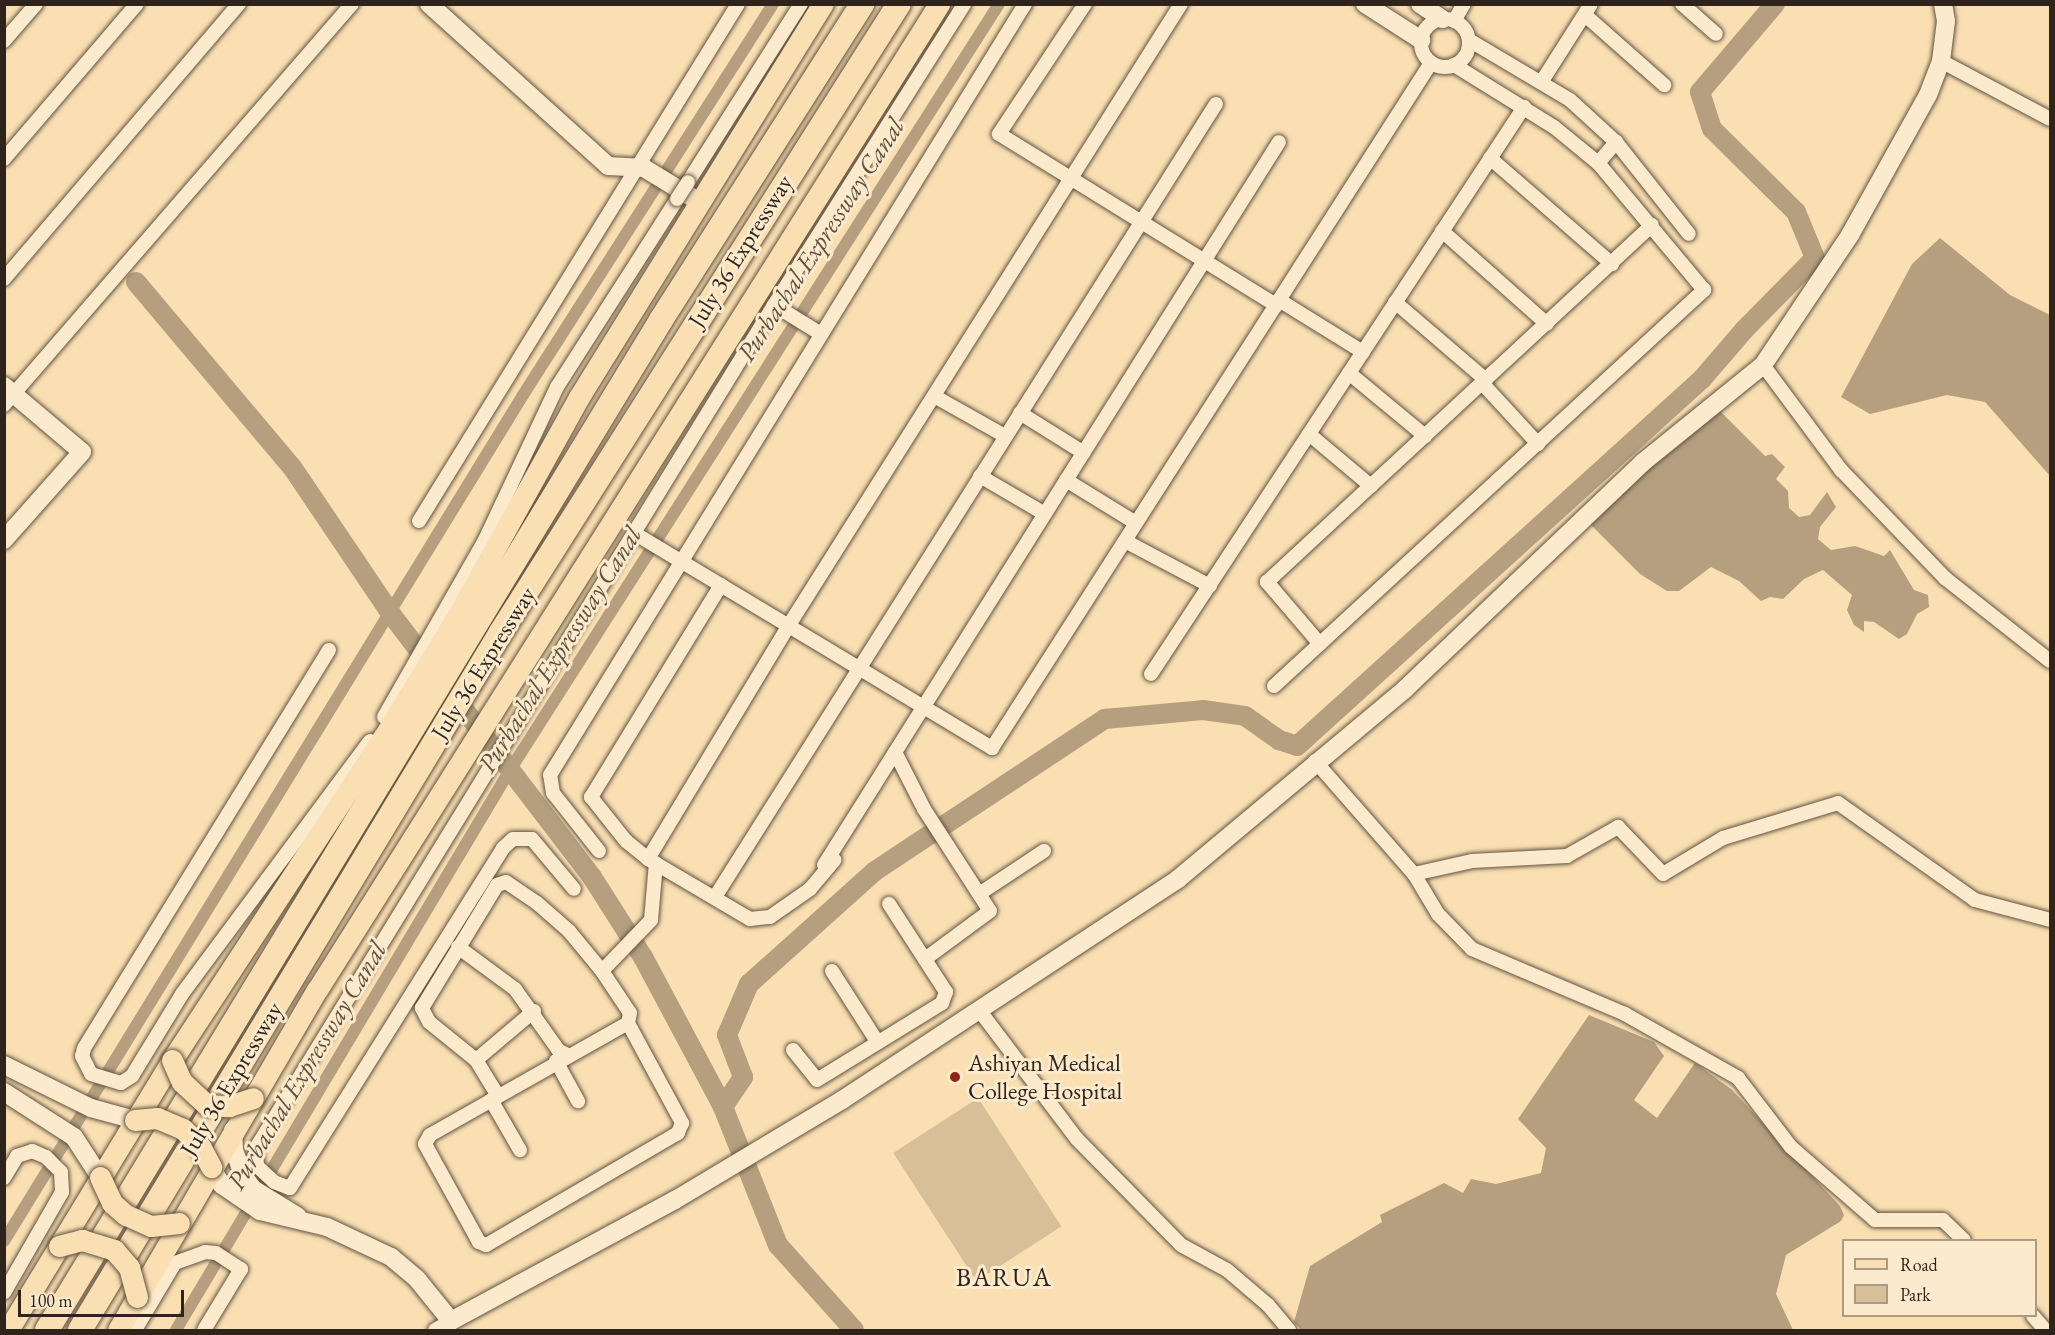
<!DOCTYPE html>
<style>
body{margin:0}
#map{position:relative;width:2055px;height:1335px;overflow:hidden;background:#fadfb2;font-family:"EB Garamond",serif}
div>[style]{position:absolute}
[style*='--x']{left:calc(var(--x)*1px);top:calc(var(--y)*1px);width:calc(var(--w)*1px);rotate:calc(var(--a)*1deg)}
.green>*{inset:0;background:#d7bf98;transform-origin:0 0}
.water>*{inset:0;background:#b59f7f}
.canal>*{height:12px;margin:-6px;padding:0 6px;transform-origin:6px;border-radius:6px;background:#b59f7f}
.river>*{height:20px;margin:-10px;padding:0 10px;transform-origin:10px;border-radius:10px;background:#b59f7f}
.roads{filter:drop-shadow(0 0 2px #615341) drop-shadow(0 0 2px #615341)}
.street>*{height:14px;margin:-7px;padding:0 7px;transform-origin:7px;border-radius:7px;background:#fceacd}
.street>.ring{margin:-7px;padding:0;box-sizing:content-box;background:none;border:14px solid #fceacd;border-radius:50%}
.secondary>*{height:18px;margin:-9px;padding:0 9px;transform-origin:9px;border-radius:9px;background:#fceacd}
.primary>*{height:21px;margin:-10.5px;padding:0 10.5px;transform-origin:10.5px;border-radius:10.5px;background:#fadfb2}
.highway>*{height:24px;margin:-12px;padding:0 12px;transform-origin:12px;border-radius:12px;background:#fadfb2}
.bridges{filter:drop-shadow(0 0 2px #615341) drop-shadow(0 0 2px #615341)}
.street-bridge>*{height:14px;margin:-7px;padding:0 7px;transform-origin:7px;border-radius:7px;background:#fceacd}
.primary-bridge>*{height:21px;margin:-10.5px;padding:0 10.5px;transform-origin:10.5px;border-radius:10.5px;background:#fadfb2}
.dots>*{width:16px;height:16px;translate:-50% -50%;box-sizing:border-box;border:3px solid #fceacd;border-radius:50%}
span{translate:-50% -50%;white-space:nowrap;text-align:center;line-height:1.15;-webkit-text-stroke:6px #fceacd;paint-order:stroke}
.street-label{font-size:24px;color:#2e241b}
.poi-label{font-size:24px;color:#2e241b}
.left{translate:0 -50%;text-align:left}
.water-label{font-size:26px;color:#5d4f3e;font-style:italic}
.neighbourhood-label{font-size:26px;color:#2e241b;letter-spacing:1.5px}
.frame{position:absolute;inset:0;border:6px solid #2e241b;pointer-events:none}
.legend{position:absolute;left:1842px;top:1239px;width:195px;height:78px;box-sizing:border-box;background:#fceacd;border:2px solid #aa9b86;margin:0;padding:8px 10px;list-style:none;font-size:18px;color:#2e241b}
.legend li{display:flex;align-items:center;gap:12px;height:30px}
.legend b{width:30px;border:2px solid #aa9b86}
.scale{position:absolute;left:18px;top:1290px;width:166px;height:27px;box-sizing:border-box;border:3px solid #2e241b;border-top:0;padding-left:8px;font-size:18px;line-height:21px;white-space:nowrap;color:#2e241b;-webkit-text-stroke:4px #fceacd;paint-order:stroke}
</style>
<div id="map">
<div class="green">
<div style="left:978px;top:1098px;width:153px;height:101px;rotate:57deg"></div>
</div>
<div class="water">
<div style="clip-path:polygon(1940px 238px,2010px 295px,2050px 315px,2050px 476px,1985px 402px,1947px 395px,1870px 414px,1841px 397px,1912px 264px)"></div>
<div style="clip-path:polygon(1715px 406px,1765px 456px,1772px 454px,1785px 467px,1776px 479px,1788px 491px,1789px 508px,1799px 517px,1810px 515px,1827px 492px,1836px 507px,1820px 527px,1818px 539px,1831px 550px,1855px 546px,1884px 556px,1890px 550px,1914px 590px,1928px 595px,1929px 607px,1917px 614px,1907px 634px,1899px 639px,1874px 622px,1864px 621px,1864px 632px,1854px 625px,1847px 610px,1852px 595px,1823px 570px,1804px 579px,1783px 599px,1770px 597px,1761px 601px,1739px 581px,1711px 567px,1679px 591px,1667px 591px,1640px 574px,1588px 522px)"></div>
<div style="clip-path:polygon(1589px 1015px,1654px 1042px,1664px 1056px,1634px 1100px,1657px 1118px,1695px 1063px,1731px 1089px,1840px 1206px,1844px 1215px,1841px 1221px,1786px 1255px,1776px 1294px,1793px 1330px,1301px 1330px,1294px 1322px,1310px 1266px,1382px 1222px,1380px 1215px,1444px 1183px,1463px 1193px,1471px 1179px,1496px 1184px,1541px 1173px,1546px 1148px,1518px 1119px)"></div>
</div>
<div class="canal">
<div style="--x:4;--y:1241;--w:993;--a:-58.47"></div>
<div style="--x:523;--y:395;--w:464;--a:-57.4"></div>
<div style="--x:176;--y:1330;--w:652;--a:-59.19"></div>
<div style="--x:510;--y:770;--w:909;--a:-57.45"></div>
</div>
<div class="river">
<div style="--x:136;--y:282;--w:242;--a:49.9"></div>
<div style="--x:292;--y:467;--w:177;--a:56"></div>
<div style="--x:391;--y:614;--w:331;--a:52.6"></div>
<div style="--x:592;--y:877;--w:95;--a:57.5"></div>
<div style="--x:643;--y:957;--w:170;--a:61.9"></div>
<div style="--x:723;--y:1107;--w:149;--a:68.3"></div>
<div style="--x:778;--y:1245;--w:114;--a:48.2"></div>
<div style="--x:723;--y:1107;--w:36;--a:-56"></div>
<div style="--x:743;--y:1077;--w:45;--a:-110.9"></div>
<div style="--x:727;--y:1035;--w:56;--a:-66.7"></div>
<div style="--x:749;--y:984;--w:169;--a:-41.9"></div>
<div style="--x:875;--y:871;--w:276;--a:-33.5"></div>
<div style="--x:1105;--y:719;--w:98;--a:-5.2"></div>
<div style="--x:1203;--y:710;--w:42;--a:8.1"></div>
<div style="--x:1245;--y:716;--w:42;--a:35.2"></div>
<div style="--x:1279;--y:740;--w:19;--a:18"></div>
<div style="--x:1297;--y:746;--w:547;--a:-42.18"></div>
<div style="--x:1702;--y:379;--w:65;--a:-49.4"></div>
<div style="--x:1744;--y:330;--w:101;--a:-45.4"></div>
<div style="--x:1815;--y:258;--w:50;--a:-112.4"></div>
<div style="--x:1796;--y:212;--w:118;--a:-135.3"></div>
<div style="--x:1712;--y:129;--w:39;--a:-108"></div>
<div style="--x:1700;--y:92;--w:116;--a:-49.6"></div>
</div>
<div class="roads">
<div class="street">
<div style="--x:1085;--y:4;--w:156;--a:123.5"></div>
<div style="--x:999;--y:134;--w:326;--a:31.7"></div>
<div style="--x:1682;--y:4;--w:45;--a:41.4"></div>
<div style="--x:1585;--y:15;--w:106;--a:41.5"></div>
<div class="ring" style="left:1421px;top:19px;width:34px;height:34px"></div>
<div style="--x:1454;--y:21;--w:20;--a:-60"></div>
<div style="--x:1469;--y:40;--w:117;--a:30.7"></div>
<div style="--x:1570;--y:100;--w:62;--a:42.4"></div>
<div style="--x:1616;--y:142;--w:117;--a:51.6"></div>
<div style="--x:4;--y:41;--w:49;--a:-49.1"></div>
<div style="--x:1941;--y:61;--w:123;--a:28"></div>
<div style="--x:1542;--y:81;--w:91;--a:-57.5"></div>
<div style="--x:1490;--y:158;--w:162;--a:41"></div>
<div style="--x:4;--y:159;--w:204;--a:-49.4"></div>
<div style="--x:1598;--y:163;--w:28;--a:-49"></div>
<div style="--x:688;--y:182;--w:211;--a:-57.6"></div>
<div style="--x:1442;--y:231;--w:140;--a:41.5"></div>
<div style="--x:4;--y:279;--w:362;--a:-49.5"></div>
<div style="--x:1279;--y:300;--w:99;--a:31.8"></div>
<div style="--x:1395;--y:302;--w:120;--a:40.6"></div>
<div style="--x:774;--y:305;--w:55;--a:31.7"></div>
<div style="--x:1763;--y:365;--w:131;--a:53.4"></div>
<div style="--x:1841;--y:470;--w:150;--a:46.1"></div>
<div style="--x:1945;--y:578;--w:134;--a:38.3"></div>
<div style="--x:1349;--y:373;--w:99;--a:39.7"></div>
<div style="--x:1482;--y:383;--w:83;--a:47.4"></div>
<div style="--x:934;--y:396;--w:81;--a:29.4"></div>
<div style="--x:4;--y:405;--w:531;--a:-49.05"></div>
<div style="--x:1020;--y:413;--w:75;--a:32"></div>
<div style="--x:1309;--y:434;--w:81;--a:40"></div>
<div style="--x:980;--y:476;--w:75;--a:30.3"></div>
<div style="--x:1066;--y:480;--w:82;--a:31.6"></div>
<div style="--x:419;--y:521;--w:607;--a:-58.32"></div>
<div style="--x:634;--y:533;--w:418;--a:31"></div>
<div style="--x:992;--y:748;--w:814;--a:-57.35"></div>
<div style="--x:1125;--y:541;--w:96;--a:27.9"></div>
<div style="--x:721;--y:585;--w:249;--a:121.5"></div>
<div style="--x:591;--y:797;--w:56;--a:51.5"></div>
<div style="--x:626;--y:841;--w:28;--a:39"></div>
<div style="--x:648;--y:859;--w:118;--a:30.5"></div>
<div style="--x:750;--y:919;--w:20;--a:-6"></div>
<div style="--x:770;--y:917;--w:49;--a:-35"></div>
<div style="--x:810;--y:889;--w:38;--a:-50"></div>
<div style="--x:1320;--y:644;--w:82;--a:-130.5"></div>
<div style="--x:1267;--y:582;--w:525;--a:-42.84"></div>
<div style="--x:329;--y:650;--w:468;--a:121.6"></div>
<div style="--x:84;--y:1049;--w:7;--a:106"></div>
<div style="--x:82;--y:1056;--w:20;--a:63"></div>
<div style="--x:91;--y:1074;--w:31;--a:17"></div>
<div style="--x:121;--y:1083;--w:13;--a:-32"></div>
<div style="--x:132;--y:1076;--w:96;--a:-58.6"></div>
<div style="--x:182;--y:994;--w:315;--a:-53.4"></div>
<div style="--x:1151;--y:674;--w:679;--a:-56.66"></div>
<div style="--x:1274;--y:686;--w:585;--a:-42.64"></div>
<div style="--x:1704;--y:290;--w:165;--a:-129.8"></div>
<div style="--x:1598;--y:163;--w:57;--a:-140.7"></div>
<div style="--x:1554;--y:127;--w:118;--a:-148.2"></div>
<div style="--x:384;--y:717;--w:202;--a:-60.3"></div>
<div style="--x:484;--y:542;--w:171;--a:-64.8"></div>
<div style="--x:557;--y:387;--w:223;--a:-57.4"></div>
<div style="--x:895;--y:752;--w:64;--a:63"></div>
<div style="--x:924;--y:809;--w:121;--a:57.1"></div>
<div style="--x:990;--y:911;--w:81;--a:143.6"></div>
<div style="--x:1315;--y:761;--w:150;--a:48.8"></div>
<div style="--x:1414;--y:874;--w:47;--a:59"></div>
<div style="--x:1438;--y:914;--w:49;--a:45.8"></div>
<div style="--x:1472;--y:949;--w:166;--a:23"></div>
<div style="--x:1625;--y:1014;--w:130;--a:29.5"></div>
<div style="--x:1738;--y:1078;--w:87;--a:52.5"></div>
<div style="--x:1791;--y:1147;--w:111;--a:41"></div>
<div style="--x:1875;--y:1220;--w:68;--a:0"></div>
<div style="--x:1943;--y:1220;--w:29;--a:44"></div>
<div style="--x:599;--y:851;--w:74;--a:-128.4"></div>
<div style="--x:553;--y:793;--w:18;--a:-99"></div>
<div style="--x:550;--y:775;--w:906;--a:-58.36"></div>
<div style="--x:648;--y:859;--w:273;--a:-58.9"></div>
<div style="--x:789;--y:625;--w:734;--a:-57.74"></div>
<div style="--x:824;--y:865;--w:854;--a:-57.82"></div>
<div style="--x:1414;--y:874;--w:59;--a:-12.6"></div>
<div style="--x:1472;--y:861;--w:95;--a:-3"></div>
<div style="--x:1567;--y:856;--w:59;--a:-29.6"></div>
<div style="--x:1618;--y:827;--w:65;--a:46.2"></div>
<div style="--x:1663;--y:874;--w:70;--a:-31"></div>
<div style="--x:1723;--y:838;--w:120;--a:-16.9"></div>
<div style="--x:1838;--y:803;--w:168;--a:35.3"></div>
<div style="--x:1975;--y:900;--w:78;--a:14.9"></div>
<div style="--x:979;--y:894;--w:78;--a:-33.5"></div>
<div style="--x:715;--y:897;--w:938;--a:-57.72"></div>
<div style="--x:458;--y:947;--w:71;--a:36.4"></div>
<div style="--x:515;--y:989;--w:76;--a:54.6"></div>
<div style="--x:559;--y:1051;--w:10;--a:24"></div>
<div style="--x:602;--y:971;--w:71;--a:-46.1"></div>
<div style="--x:651;--y:920;--w:57;--a:-85"></div>
<div style="--x:832;--y:971;--w:85;--a:57.4"></div>
<div style="--x:979;--y:1010;--w:162;--a:52.8"></div>
<div style="--x:1077;--y:1139;--w:148;--a:45.5"></div>
<div style="--x:1181;--y:1245;--w:52;--a:28.5"></div>
<div style="--x:1227;--y:1270;--w:54;--a:40.5"></div>
<div style="--x:1268;--y:1305;--w:33;--a:50"></div>
<div style="--x:793;--y:1050;--w:38;--a:51"></div>
<div style="--x:817;--y:1080;--w:147;--a:-31.6"></div>
<div style="--x:942;--y:1003;--w:12;--a:-70"></div>
<div style="--x:946;--y:992;--w:105;--a:-122.9"></div>
<div style="--x:476;--y:1060;--w:76;--a:-40.2"></div>
<div style="--x:556;--y:1061;--w:46;--a:61.2"></div>
<div style="--x:498;--y:1096;--w:42;--a:-121.4"></div>
<div style="--x:476;--y:1060;--w:60;--a:-141"></div>
<div style="--x:429;--y:1022;--w:16;--a:-117"></div>
<div style="--x:422;--y:1008;--w:144;--a:-58.6"></div>
<div style="--x:497;--y:885;--w:9;--a:-18"></div>
<div style="--x:506;--y:882;--w:37;--a:34"></div>
<div style="--x:537;--y:903;--w:43;--a:41.2"></div>
<div style="--x:569;--y:931;--w:52;--a:50.5"></div>
<div style="--x:602;--y:971;--w:50;--a:56.3"></div>
<div style="--x:630;--y:1013;--w:10;--a:101"></div>
<div style="--x:628;--y:1023;--w:114;--a:61.6"></div>
<div style="--x:682;--y:1123;--w:11;--a:112"></div>
<div style="--x:678;--y:1133;--w:222;--a:149.7"></div>
<div style="--x:486;--y:1245;--w:8;--a:-157"></div>
<div style="--x:479;--y:1242;--w:112;--a:-118.9"></div>
<div style="--x:425;--y:1144;--w:10;--a:-61"></div>
<div style="--x:430;--y:1135;--w:227;--a:-29.5"></div>
<div style="--x:491;--y:1100;--w:58;--a:59.9"></div>
<div style="--x:260;--y:1142;--w:7;--a:124"></div>
<div style="--x:256;--y:1148;--w:18;--a:87"></div>
<div style="--x:257;--y:1166;--w:23;--a:43"></div>
<div style="--x:274;--y:1182;--w:17;--a:21"></div>
<div style="--x:290;--y:1188;--w:401;--a:-57.9"></div>
<div style="--x:503;--y:848;--w:13;--a:-42"></div>
<div style="--x:513;--y:839;--w:19;--a:0"></div>
<div style="--x:532;--y:839;--w:65;--a:50"></div>
<div style="--x:256;--y:1148;--w:989;--a:-58.43"></div>
<div style="--x:774;--y:305;--w:356;--a:-57.7"></div>
<div style="--x:4;--y:1178;--w:26;--a:-59"></div>
<div style="--x:17;--y:1156;--w:16;--a:-18"></div>
<div style="--x:32;--y:1151;--w:15;--a:23"></div>
<div style="--x:46;--y:1157;--w:21;--a:45"></div>
<div style="--x:61;--y:1172;--w:20;--a:87"></div>
<div style="--x:62;--y:1192;--w:116;--a:119.9"></div>
<div style="--x:2033;--y:1316;--w:18;--a:49"></div>
<div style="--x:135;--y:1330;--w:78;--a:-59.2"></div>
<div style="--x:175;--y:1263;--w:32;--a:-20"></div>
<div style="--x:205;--y:1252;--w:11;--a:5"></div>
<div style="--x:216;--y:1253;--w:30;--a:33"></div>
<div style="--x:241;--y:1269;--w:71;--a:121.2"></div>
<div style="--x:435;--y:1330;--w:18;--a:-29"></div>
</div>
<div class="secondary">
<div style="--x:429;--y:4;--w:241;--a:42.1"></div>
<div style="--x:608;--y:166;--w:36;--a:3"></div>
<div style="--x:644;--y:168;--w:63;--a:31.4"></div>
<div style="--x:1365;--y:4;--w:67;--a:32.7"></div>
<div style="--x:1420;--y:4;--w:27;--a:34"></div>
<div style="--x:4;--y:386;--w:102;--a:40.2"></div>
<div style="--x:82;--y:452;--w:118;--a:131.6"></div>
<div style="--x:4;--y:1065;--w:97;--a:26.3"></div>
<div style="--x:91;--y:1108;--w:46;--a:15.3"></div>
<div style="--x:4;--y:1092;--w:83;--a:32.7"></div>
<div style="--x:74;--y:1137;--w:48;--a:57"></div>
<div style="--x:233;--y:1130;--w:20;--a:87"></div>
<div style="--x:234;--y:1150;--w:29;--a:70"></div>
<div style="--x:244;--y:1177;--w:15;--a:53"></div>
<div style="--x:253;--y:1189;--w:52;--a:31.5"></div>
<div style="--x:211;--y:1167;--w:21;--a:59"></div>
<div style="--x:222;--y:1185;--w:46;--a:34.4"></div>
<div style="--x:260;--y:1211;--w:69;--a:13.4"></div>
<div style="--x:327;--y:1227;--w:71;--a:25.1"></div>
<div style="--x:391;--y:1257;--w:34;--a:40"></div>
<div style="--x:417;--y:1279;--w:54;--a:51"></div>
<div style="--x:451;--y:1321;--w:255;--a:-28.4"></div>
<div style="--x:675;--y:1200;--w:195;--a:-30.9"></div>
<div style="--x:842;--y:1100;--w:402;--a:-33.3"></div>
<div style="--x:1178;--y:879;--w:296;--a:-39.9"></div>
<div style="--x:1405;--y:689;--w:327;--a:-43.6"></div>
<div style="--x:1642;--y:463;--w:156;--a:-39"></div>
<div style="--x:1763;--y:365;--w:156;--a:-56.2"></div>
<div style="--x:1850;--y:235;--w:160;--a:-60.9"></div>
<div style="--x:1928;--y:95;--w:36;--a:-69"></div>
<div style="--x:1941;--y:61;--w:40;--a:-82.9"></div>
<div style="--x:1946;--y:21;--w:17;--a:-100"></div>
</div>
<div class="primary">
<div style="--x:8;--y:1330;--w:316;--a:-58.7"></div>
<div style="--x:172;--y:1060;--w:385;--a:-56.8"></div>
<div style="--x:383;--y:738;--w:150;--a:-58.6"></div>
<div style="--x:461;--y:610;--w:244;--a:-61"></div>
<div style="--x:579;--y:397;--w:463;--a:-58.2"></div>
<div style="--x:118;--y:1330;--w:394;--a:-59.7"></div>
<div style="--x:317;--y:990;--w:1166;--a:-57.75"></div>
</div>
<div class="highway">
<div style="--x:47;--y:1330;--w:1182;--a:-58.7"></div>
<div style="--x:661;--y:320;--w:375;--a:-57.5"></div>
<div style="--x:80;--y:1330;--w:815;--a:-58.9"></div>
<div style="--x:501;--y:632;--w:743;--a:-57.64"></div>
</div>
</div>
<div class="bridges">
<div class="street-bridge">
<div style="--x:677;--y:199;--w:20;--a:-57"></div>
</div>
<div class="primary-bridge">
<div style="--x:172;--y:1060;--w:24;--a:66"></div>
<div style="--x:182;--y:1082;--w:34;--a:43"></div>
<div style="--x:207;--y:1105;--w:22;--a:3"></div>
<div style="--x:229;--y:1106;--w:25;--a:-18"></div>
<div style="--x:135;--y:1120;--w:22;--a:-5"></div>
<div style="--x:157;--y:1118;--w:28;--a:23"></div>
<div style="--x:183;--y:1129;--w:24;--a:45"></div>
<div style="--x:200;--y:1146;--w:24;--a:62"></div>
<div style="--x:100;--y:1177;--w:29;--a:65"></div>
<div style="--x:112;--y:1203;--w:18;--a:41"></div>
<div style="--x:126;--y:1215;--w:27;--a:24"></div>
<div style="--x:151;--y:1226;--w:28;--a:-6"></div>
<div style="--x:59;--y:1246;--w:24;--a:-15"></div>
<div style="--x:82;--y:1240;--w:34;--a:17"></div>
<div style="--x:114;--y:1250;--w:23;--a:49"></div>
<div style="--x:129;--y:1267;--w:31;--a:75"></div>
</div>
</div>
<div class="dots">
<div style="left:955px;top:1077px;background:#8f2418"></div>
</div>
<div class="street-label">
<span style="left:740px;top:251px;rotate:-58deg">July 36 Expressway</span>
<span style="left:483px;top:663px;rotate:-58deg">July 36 Expressway</span>
<span style="left:231px;top:1079px;rotate:-59deg">July 36 Expressway</span>
</div>
<div class="poi-label">
<span class="left" style="left:968px;top:1077px">Ashiyan Medical<br>College Hospital</span>
</div>
<div class="water-label">
<span style="left:821px;top:240px;rotate:-57deg">Purbachal Expressway Canal</span>
<span style="left:560px;top:650px;rotate:-58deg">Purbachal Expressway Canal</span>
<span style="left:307px;top:1066px;rotate:-59deg">Purbachal Expressway Canal</span>
</div>
<div class="neighbourhood-label">
<span style="left:1004px;top:1278px">BARUA</span>
</div>
<div class="frame"></div>
<ul class="legend">
<li><b style="height:8px;background:#fadfb2"></b>Road</li>
<li><b style="height:16px;background:#d7bf98"></b>Park</li>
</ul>
<div class="scale">100 m</div>
</div>
